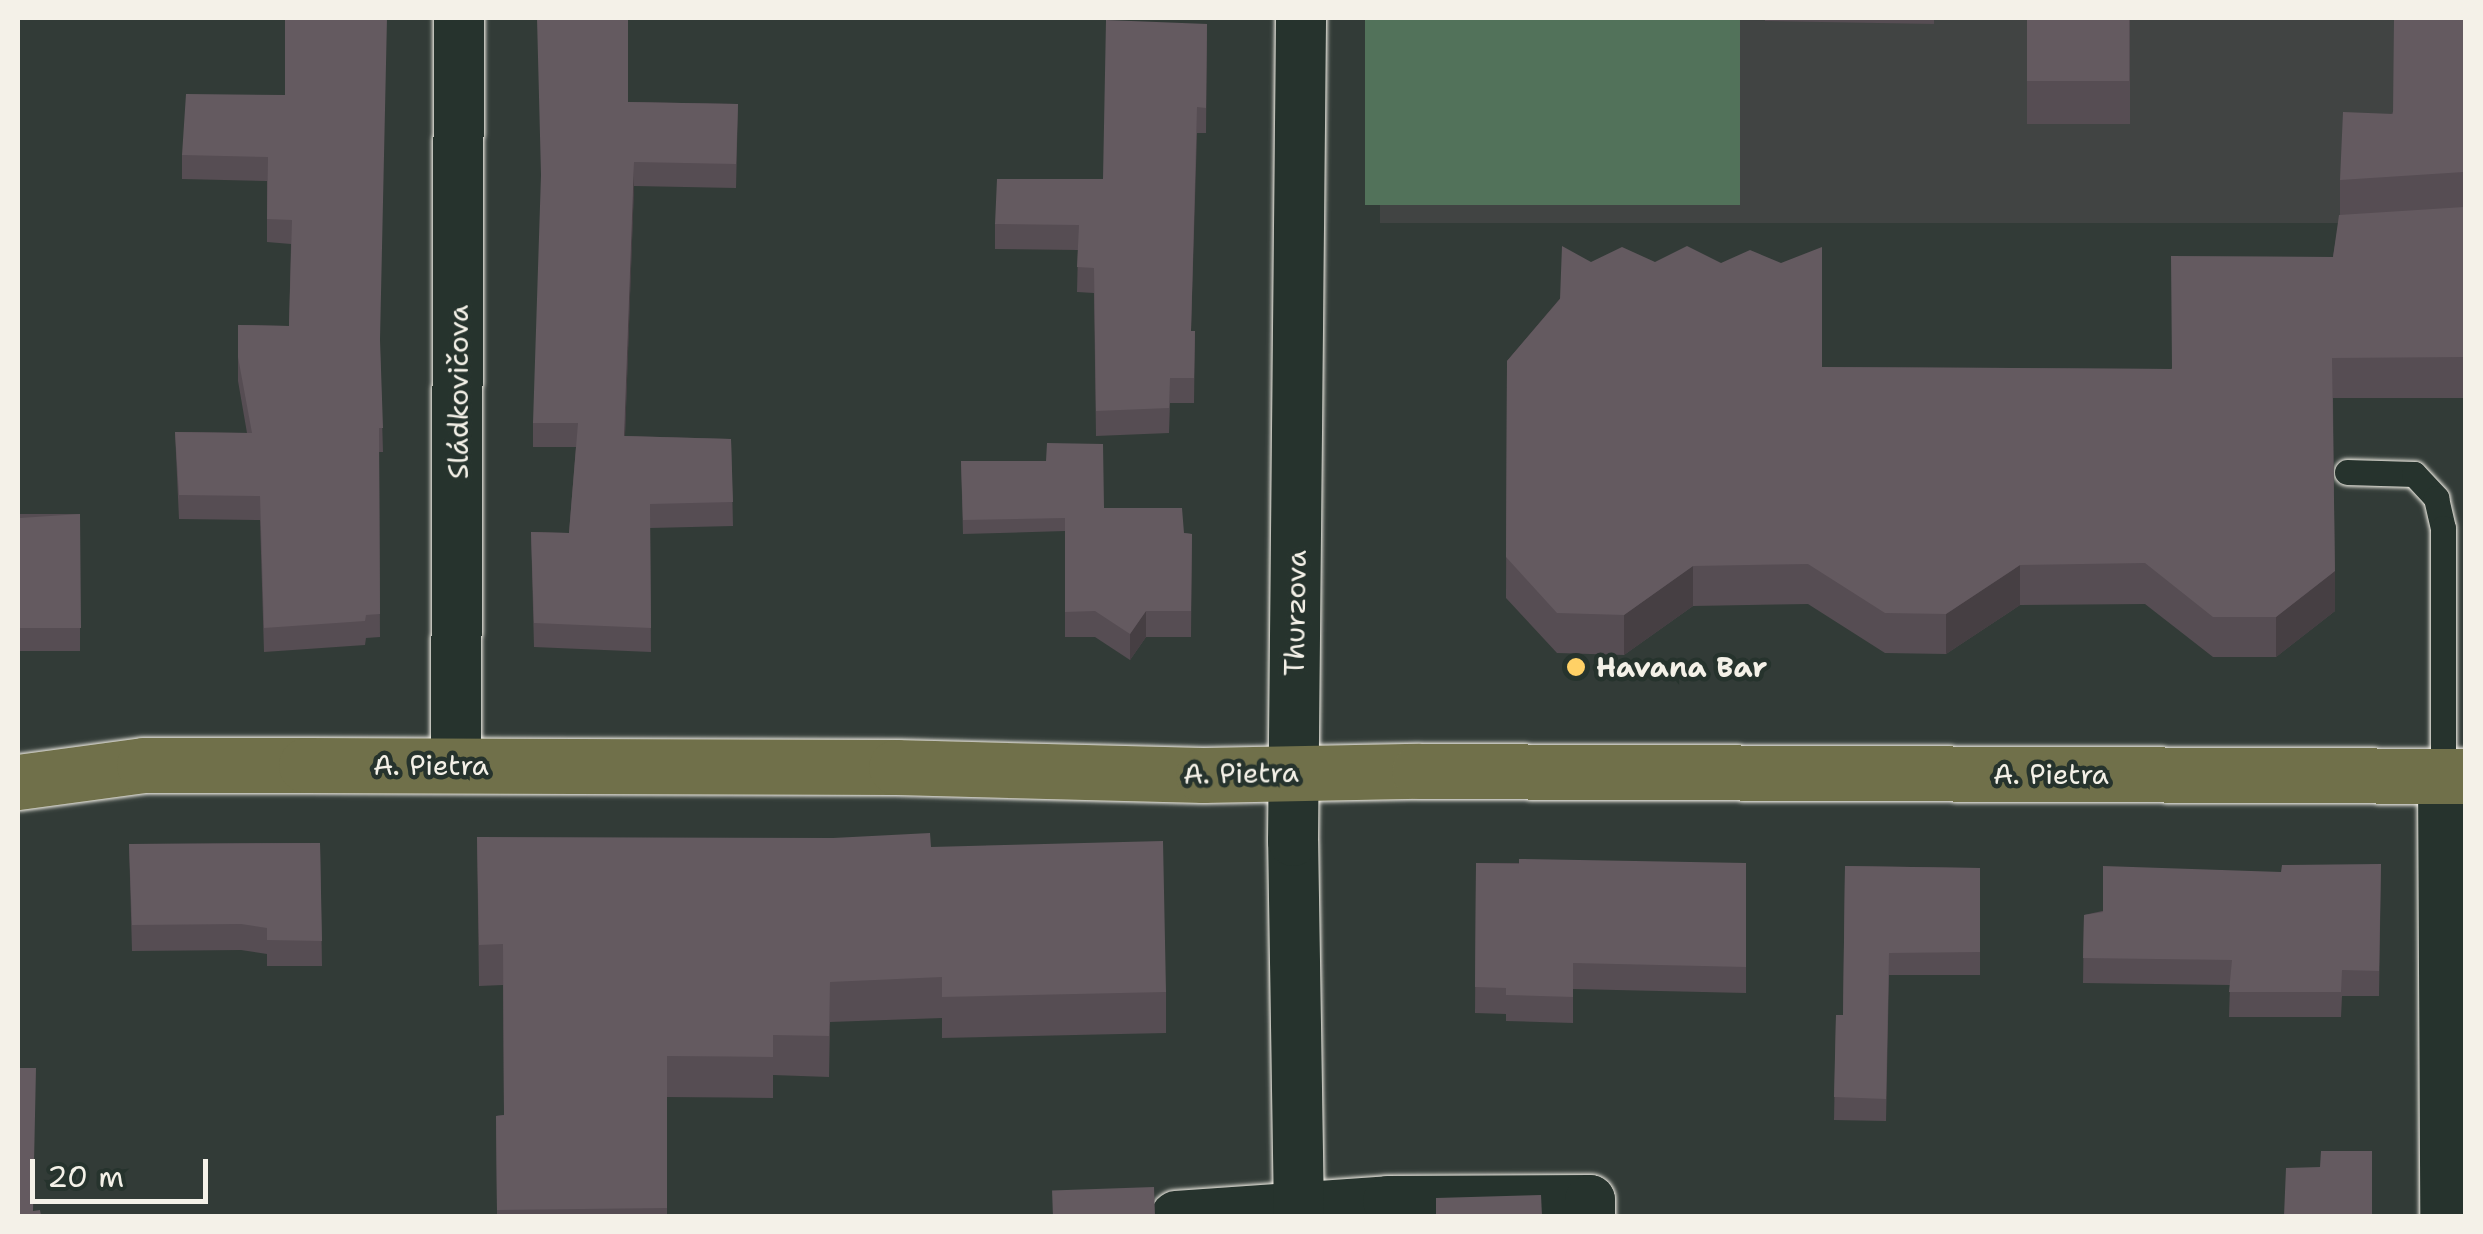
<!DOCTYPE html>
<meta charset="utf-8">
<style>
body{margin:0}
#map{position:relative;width:2483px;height:1234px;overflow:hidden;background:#323b37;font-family:"Shantell Sans",sans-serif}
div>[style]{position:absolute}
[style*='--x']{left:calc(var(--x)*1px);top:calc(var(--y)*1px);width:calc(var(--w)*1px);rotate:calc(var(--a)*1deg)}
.built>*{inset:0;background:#414443;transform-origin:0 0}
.green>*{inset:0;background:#52725a;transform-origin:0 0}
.roads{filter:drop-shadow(0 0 2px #f4f1e8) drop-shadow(0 0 2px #f4f1e8)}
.lane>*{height:25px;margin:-12.5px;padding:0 12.5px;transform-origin:12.5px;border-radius:12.5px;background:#26332d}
.street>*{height:50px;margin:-25px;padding:0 25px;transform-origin:25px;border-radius:25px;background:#26332d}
.primary>*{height:55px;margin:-27.5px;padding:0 27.5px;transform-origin:27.5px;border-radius:27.5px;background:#70704a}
.wall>*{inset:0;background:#564d53;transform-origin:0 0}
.shaded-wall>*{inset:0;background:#463f43}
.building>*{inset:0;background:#645a60;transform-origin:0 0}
.dots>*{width:28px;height:28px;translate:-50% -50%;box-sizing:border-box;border:5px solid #26332d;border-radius:50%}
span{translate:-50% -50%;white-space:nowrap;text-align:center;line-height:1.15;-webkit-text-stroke:9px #26332d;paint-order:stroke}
.street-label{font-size:28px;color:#f4f1e8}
.poi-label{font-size:28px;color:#f4f1e8;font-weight:700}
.left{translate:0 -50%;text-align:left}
.frame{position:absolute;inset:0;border:20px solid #f4f1e8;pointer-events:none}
.scale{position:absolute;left:30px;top:1159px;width:178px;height:45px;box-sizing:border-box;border:5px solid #f4f1e8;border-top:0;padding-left:12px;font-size:30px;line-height:35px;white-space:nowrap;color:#f4f1e8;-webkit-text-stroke:8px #26332d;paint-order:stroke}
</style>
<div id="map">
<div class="built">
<div style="left:1380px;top:18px;width:1085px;height:205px"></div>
</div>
<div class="green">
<div style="left:1365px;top:18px;width:375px;height:187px"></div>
</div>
<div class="roads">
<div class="lane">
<div style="--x:2347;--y:472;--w:67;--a:1.7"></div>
<div style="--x:2414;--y:474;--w:33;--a:47"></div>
<div style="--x:2436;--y:498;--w:31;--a:77"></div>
<div style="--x:2443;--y:528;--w:248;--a:90"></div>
</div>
<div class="street">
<div style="--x:456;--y:766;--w:748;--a:-89.77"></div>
<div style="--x:2443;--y:776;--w:440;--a:89.7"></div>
<div style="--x:1176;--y:1216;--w:213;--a:-4"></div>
<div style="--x:1388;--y:1201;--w:202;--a:-0.3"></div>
<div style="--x:1590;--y:1200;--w:16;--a:90"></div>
<div style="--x:1299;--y:1216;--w:375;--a:-90.9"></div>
<div style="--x:1293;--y:841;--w:823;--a:-89.44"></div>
</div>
<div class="primary">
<div style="--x:18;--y:782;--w:127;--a:-7.7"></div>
<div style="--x:144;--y:765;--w:162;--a:0"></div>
<div style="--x:306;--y:765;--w:590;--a:0.19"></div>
<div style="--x:896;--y:767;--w:307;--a:1.5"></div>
<div style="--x:1203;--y:775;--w:216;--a:-1.1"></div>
<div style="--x:1419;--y:771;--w:1047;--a:0.27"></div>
</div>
</div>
<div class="wall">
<div style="clip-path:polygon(1765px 18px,1934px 18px,1934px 24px,1765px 21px)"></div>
<div style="left:2027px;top:18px;width:103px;height:106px"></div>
<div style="clip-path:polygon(2466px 18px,2464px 245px,2466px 245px,2466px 398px,2333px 398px,2335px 611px,2276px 657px,2213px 657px,2145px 604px,2020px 605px,1946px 654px,1885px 653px,1808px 604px,1693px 606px,1624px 655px,1557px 653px,1506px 598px,1507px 361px,1591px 262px,1822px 367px,2171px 369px,2333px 257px,2340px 215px,2340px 180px)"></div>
<div style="clip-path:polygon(1207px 24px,1206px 133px,1197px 133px,1191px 331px,1195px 331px,1194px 403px,1170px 403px,1169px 433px,1096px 436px,1094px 293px,1077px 292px,1078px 250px,995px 249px,995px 224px,1103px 179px)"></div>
<div style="clip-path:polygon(285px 95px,380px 349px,383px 452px,379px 452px,380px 637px,366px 638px,365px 645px,264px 652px,260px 520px,179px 519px,175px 432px,247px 433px,238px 381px,238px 325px,289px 326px,291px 244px,267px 242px,267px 181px,182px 179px,182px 155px)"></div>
<div style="clip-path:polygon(628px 102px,738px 104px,736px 188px,634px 186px,625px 436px,731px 439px,733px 526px,650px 528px,651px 652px,534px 647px,531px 532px,569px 533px,576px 447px,533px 447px,533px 423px)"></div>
<div style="clip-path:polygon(961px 461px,1046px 461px,1104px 508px,1184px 533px,1192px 534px,1191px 637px,1146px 637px,1130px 660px,1095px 637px,1065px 637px,1065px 531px,963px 534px)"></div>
<div style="left:80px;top:514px;width:137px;height:63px;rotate:90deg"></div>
<div style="clip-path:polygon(477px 837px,931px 847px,1166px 992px,1166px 1033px,942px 1038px,942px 1018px,830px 1022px,829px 1077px,773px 1075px,773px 1098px,667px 1097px,667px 1216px,497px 1216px,496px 1116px,504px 1115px,503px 985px,479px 986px)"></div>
<div style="clip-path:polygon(320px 843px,322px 966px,267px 966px,267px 954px,241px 950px,132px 951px,129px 844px)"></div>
<div style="clip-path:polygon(1476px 863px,1746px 863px,1746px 993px,1573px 989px,1573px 1023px,1506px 1021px,1506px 1014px,1475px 1013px)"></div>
<div style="clip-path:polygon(2381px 864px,2379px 996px,2342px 996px,2341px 1017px,2229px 1017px,2230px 985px,2083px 983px,2084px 915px,2281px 872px)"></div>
<div style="clip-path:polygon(1845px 866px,1980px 868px,1980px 975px,1889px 975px,1886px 1121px,1834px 1120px,1836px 1015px,1843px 1015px)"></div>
</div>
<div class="shaded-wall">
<div style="clip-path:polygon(634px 162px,634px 186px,624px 460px,624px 436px)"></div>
<div style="clip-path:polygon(2020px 565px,2020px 605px,1946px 654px,1946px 614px)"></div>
<div style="clip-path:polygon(1693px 566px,1693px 606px,1624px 655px,1624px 615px)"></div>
<div style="clip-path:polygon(2335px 571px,2335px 611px,2276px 657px,2276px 617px)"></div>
<div style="clip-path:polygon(1146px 611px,1146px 637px,1130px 660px,1130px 634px)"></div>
</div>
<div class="building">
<div style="clip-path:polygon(285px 18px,387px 18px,380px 340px,383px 428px,379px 428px,380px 614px,366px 615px,365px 621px,264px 628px,260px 496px,179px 495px,175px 432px,252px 433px,238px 357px,238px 325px,289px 326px,292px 220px,267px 219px,268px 157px,182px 155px,186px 94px,285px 95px)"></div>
<div style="clip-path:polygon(537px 18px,628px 18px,628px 102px,738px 104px,736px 164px,634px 162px,624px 436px,731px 439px,733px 502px,650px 504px,651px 628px,534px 623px,531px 532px,569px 533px,578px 423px,533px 423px,541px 175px)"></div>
<div style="left:2027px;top:18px;width:102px;height:63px"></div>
<div style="clip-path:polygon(2394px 18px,2466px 18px,2464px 172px,2340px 180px,2343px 112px,2393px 114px)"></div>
<div style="clip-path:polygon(1106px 20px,1207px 24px,1206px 108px,1197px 107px,1191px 331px,1195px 331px,1194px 378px,1170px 378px,1169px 408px,1096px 411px,1094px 268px,1077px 267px,1079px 225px,995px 224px,997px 179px,1103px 179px)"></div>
<div style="clip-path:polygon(2464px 207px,2466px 357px,2332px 358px,2335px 571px,2276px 617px,2213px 617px,2145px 563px,2020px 565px,1946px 614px,1885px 613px,1808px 564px,1693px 566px,1624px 615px,1557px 613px,1506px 557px,1507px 361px,1560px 299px,1562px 246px,1591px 262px,1622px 247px,1655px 262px,1687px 246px,1721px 263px,1750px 250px,1781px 263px,1822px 247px,1822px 367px,2172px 369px,2171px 256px,2333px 257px,2339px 215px)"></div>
<div style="clip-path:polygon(1047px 443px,1103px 444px,1104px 508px,1065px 508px,1065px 518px,963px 520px,961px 461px,1046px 461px)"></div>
<div style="clip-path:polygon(1065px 508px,1182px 508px,1184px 533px,1192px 534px,1191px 611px,1146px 611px,1130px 634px,1095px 611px,1065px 612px)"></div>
<div style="clip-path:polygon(80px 514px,81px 628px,18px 628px,18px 524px,20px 524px,20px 518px)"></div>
<div style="clip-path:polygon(930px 833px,931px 847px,1163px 841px,1166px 992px,942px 997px,942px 977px,830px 982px,829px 1036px,773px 1035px,773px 1057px,667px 1056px,667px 1208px,497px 1210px,496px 1116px,504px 1115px,503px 944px,479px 945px,477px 837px,833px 838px)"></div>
<div style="clip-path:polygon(320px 843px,322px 941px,267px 940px,267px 928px,241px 924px,132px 925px,129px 844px)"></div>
<div style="clip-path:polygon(1519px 859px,1746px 863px,1746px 967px,1573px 963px,1573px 997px,1506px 995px,1506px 988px,1475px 987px,1476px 863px,1519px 864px)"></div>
<div style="clip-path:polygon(2381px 864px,2379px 971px,2342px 970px,2341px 992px,2229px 992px,2232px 960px,2083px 958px,2084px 915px,2103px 912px,2103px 866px,2281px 872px,2282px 865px)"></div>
<div style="clip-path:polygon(1845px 866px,1980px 868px,1980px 952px,1889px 953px,1886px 1099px,1834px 1097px,1836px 1015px,1843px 1015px)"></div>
<div style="clip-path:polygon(18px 1068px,36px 1068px,33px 1211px,40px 1210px,41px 1216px,18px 1216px)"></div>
<div style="clip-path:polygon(2321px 1151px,2372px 1151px,2372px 1216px,2284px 1216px,2286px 1168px,2320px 1167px)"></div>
<div style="left:1154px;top:1187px;width:29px;height:102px;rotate:88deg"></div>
<div style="clip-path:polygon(1541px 1195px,1542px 1216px,1436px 1216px,1436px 1198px)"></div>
</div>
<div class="dots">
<div style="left:1576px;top:667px;background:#ffd166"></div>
</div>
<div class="street-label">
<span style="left:458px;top:392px;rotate:-90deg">Sládkovičova</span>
<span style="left:1295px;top:613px;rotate:-89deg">Thurzova</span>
<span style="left:431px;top:765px">A. Pietra</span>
<span style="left:1241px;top:773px;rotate:-1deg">A. Pietra</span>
<span style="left:2051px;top:774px">A. Pietra</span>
</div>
<div class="poi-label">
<span class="left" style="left:1596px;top:667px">Havana Bar</span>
</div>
<div class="frame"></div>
<div class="scale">20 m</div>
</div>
